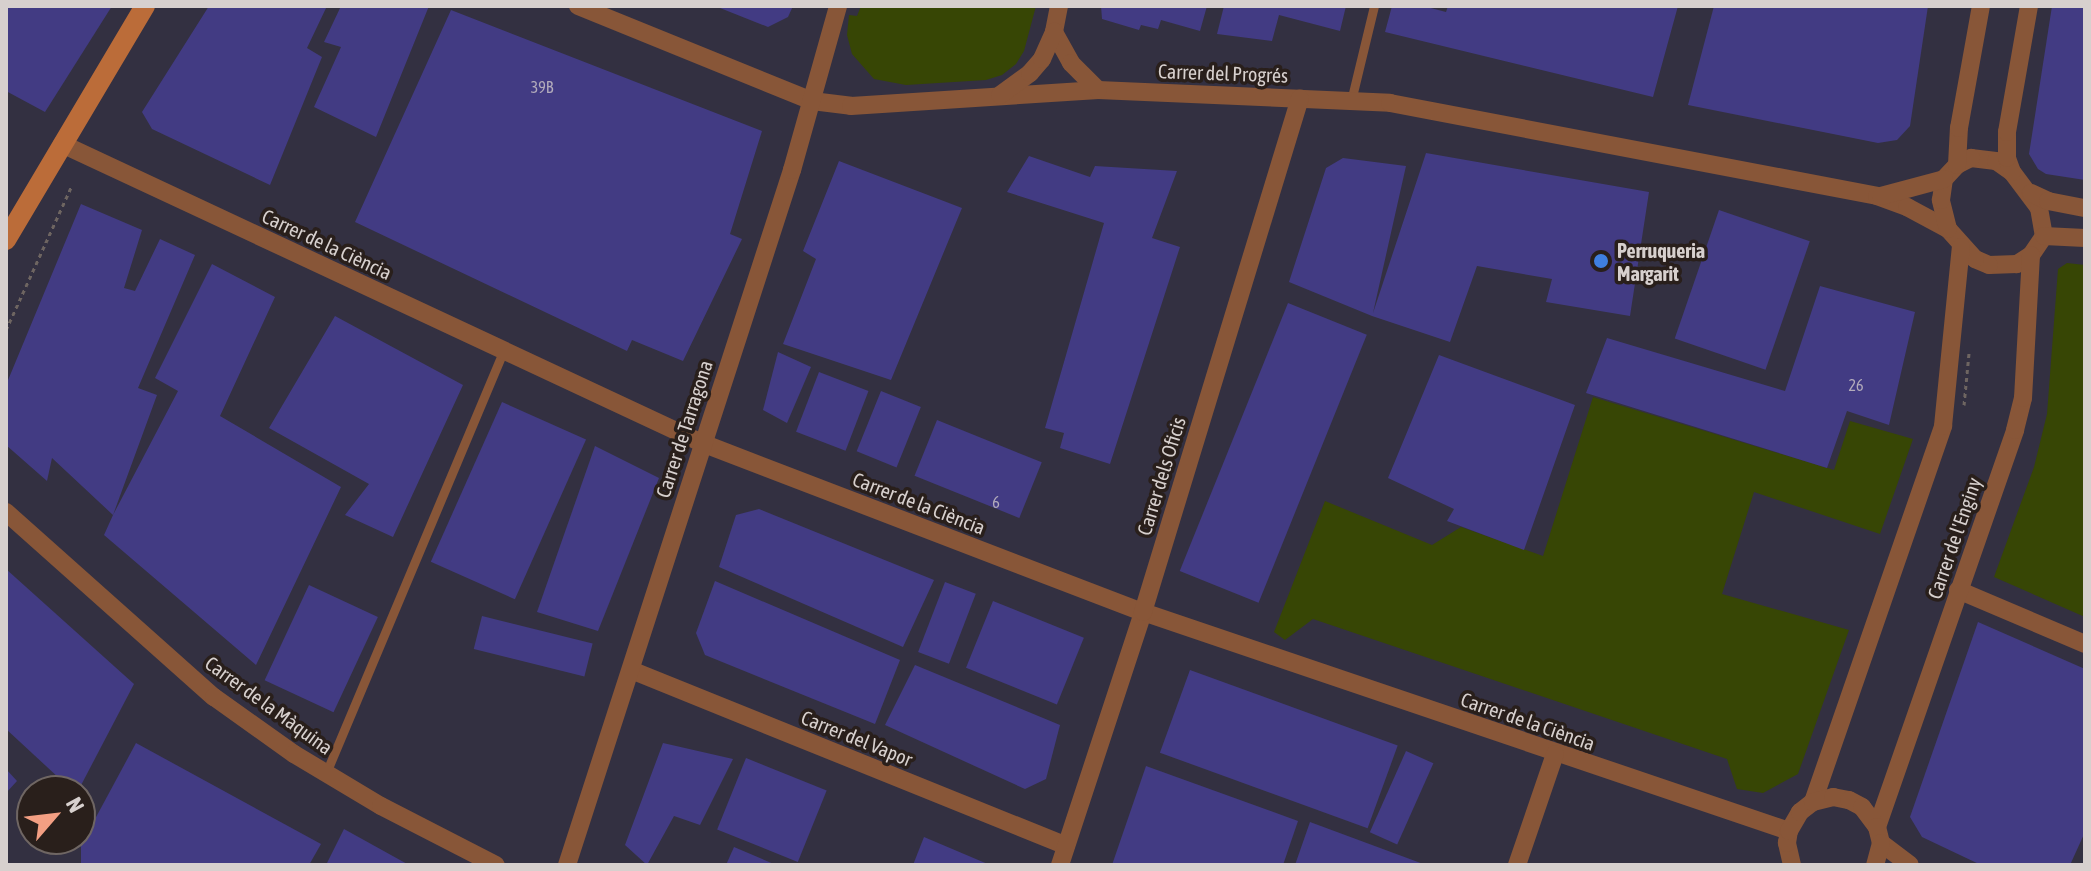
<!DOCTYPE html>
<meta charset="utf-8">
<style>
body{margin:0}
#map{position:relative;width:2091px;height:871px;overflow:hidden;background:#332924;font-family:"Asap Condensed",sans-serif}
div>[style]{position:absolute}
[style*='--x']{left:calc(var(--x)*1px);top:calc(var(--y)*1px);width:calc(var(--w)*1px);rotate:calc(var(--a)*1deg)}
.industrial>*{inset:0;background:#333041}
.green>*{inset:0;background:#374605}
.building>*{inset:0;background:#423b83;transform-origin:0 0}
.path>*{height:3px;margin-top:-1.5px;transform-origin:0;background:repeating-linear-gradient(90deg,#6e6561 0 4px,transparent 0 8px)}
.lane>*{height:9px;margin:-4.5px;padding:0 4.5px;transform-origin:4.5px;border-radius:4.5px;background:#885638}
.street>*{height:18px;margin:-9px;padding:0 9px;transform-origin:9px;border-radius:9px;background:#885638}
.secondary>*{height:20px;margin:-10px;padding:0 10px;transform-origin:10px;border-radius:10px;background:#bb6c39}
.dots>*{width:22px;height:22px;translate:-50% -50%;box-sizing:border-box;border:4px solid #291f1b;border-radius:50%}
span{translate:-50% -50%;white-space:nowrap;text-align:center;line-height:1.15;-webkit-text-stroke:7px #291f1b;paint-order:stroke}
.number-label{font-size:16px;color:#b2abbb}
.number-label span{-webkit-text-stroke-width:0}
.street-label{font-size:20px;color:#d7d0ce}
.poi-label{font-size:20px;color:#d7d0ce;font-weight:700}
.left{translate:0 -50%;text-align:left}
.frame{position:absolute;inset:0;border:8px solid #d7d0ce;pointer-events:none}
.north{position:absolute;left:16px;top:775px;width:80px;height:80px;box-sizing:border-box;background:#291f1b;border:2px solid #6f6663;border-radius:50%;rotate:62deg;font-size:22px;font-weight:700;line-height:32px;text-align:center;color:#d7d0ce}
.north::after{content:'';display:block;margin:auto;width:28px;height:36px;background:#f39f83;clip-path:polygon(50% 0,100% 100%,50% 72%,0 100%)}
</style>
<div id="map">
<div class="industrial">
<div style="clip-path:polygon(evenodd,6px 6px,2085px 6px,2085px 865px,6px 865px,6px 6px,32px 791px,80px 791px,80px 839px,32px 839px,32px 791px)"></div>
</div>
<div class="green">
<div style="clip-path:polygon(861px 6px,1036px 6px,1024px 51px,1016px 64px,1002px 75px,986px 80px,906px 85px,874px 79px,852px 54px,847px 35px,849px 15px,857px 16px)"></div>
<div style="clip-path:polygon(2067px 263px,2085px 265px,2085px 617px,1994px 577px,2034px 467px,2047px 414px,2058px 269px)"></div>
<div style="clip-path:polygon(1593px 397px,1834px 470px,1850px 421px,1913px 439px,1880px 534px,1754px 492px,1722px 594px,1849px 630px,1798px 774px,1763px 793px,1737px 789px,1727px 759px,1313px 619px,1285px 640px,1274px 632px,1325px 501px,1432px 545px,1461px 527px,1543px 556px)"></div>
</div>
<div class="building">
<div style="clip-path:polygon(6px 6px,112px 6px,45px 112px,6px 91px)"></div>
<div style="clip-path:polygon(209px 6px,327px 6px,307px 48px,322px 57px,270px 185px,152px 129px,142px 112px)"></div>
<div style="clip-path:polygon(341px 6px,429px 6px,376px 137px,314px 107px,341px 47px,324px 42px)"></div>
<div style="clip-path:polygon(715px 6px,793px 6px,788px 17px,768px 27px)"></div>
<div style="clip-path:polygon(1101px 6px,1207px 6px,1200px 31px,1161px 20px,1158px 29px,1141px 25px,1139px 30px,1102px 19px)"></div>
<div style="clip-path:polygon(1224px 6px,1346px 6px,1340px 31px,1279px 15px,1272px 41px,1217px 34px)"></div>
<div style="clip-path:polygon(1392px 6px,1423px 6px,1446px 12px,1448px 6px,1678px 6px,1653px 97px,1385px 32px)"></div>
<div style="clip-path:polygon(1714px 6px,1928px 6px,1910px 126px,1897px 140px,1878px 143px,1688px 105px)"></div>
<div style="clip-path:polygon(2052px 6px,2085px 6px,2085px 180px,2046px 174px,2038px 169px,2029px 154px)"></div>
<div style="clip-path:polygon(451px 10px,762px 131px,730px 234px,742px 239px,683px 361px,632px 340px,627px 351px,355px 222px)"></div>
<div style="clip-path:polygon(1426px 153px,1649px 192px,1630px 316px,1546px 302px,1552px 279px,1477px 266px,1450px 342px,1372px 316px,1289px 282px,1326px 168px,1343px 158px,1406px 166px,1373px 313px)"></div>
<div style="clip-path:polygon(1029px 156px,1090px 177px,1095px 166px,1177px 171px,1152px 238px,1180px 247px,1110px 464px,1060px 448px,1064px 433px,1045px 428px,1104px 223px,1007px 192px)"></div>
<div style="clip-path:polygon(839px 161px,962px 208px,891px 380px,783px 344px,816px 259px,803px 251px)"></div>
<div style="clip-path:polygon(81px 204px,142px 230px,124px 288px,135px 291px,160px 239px,195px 255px,138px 388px,157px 395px,113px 515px,178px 391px,155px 378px,212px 264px,275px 297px,220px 416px,341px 487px,256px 665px,104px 535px,113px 515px,52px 458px,47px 481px,6px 445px,6px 385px)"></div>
<div style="left:1719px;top:210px;width:96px;height:136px;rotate:19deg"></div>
<div style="clip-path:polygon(1820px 286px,1915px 312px,1889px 425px,1847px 411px,1827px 468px,1586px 393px,1607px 338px,1785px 391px)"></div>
<div style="left:1288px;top:303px;width:85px;height:289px;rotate:22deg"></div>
<div style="clip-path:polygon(335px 316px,463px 385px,393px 537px,345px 515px,369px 484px,269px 428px)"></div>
<div style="clip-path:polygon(778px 352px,811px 367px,787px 423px,763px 410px)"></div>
<div style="clip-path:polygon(1439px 355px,1575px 405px,1524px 550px,1447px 521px,1454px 509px,1388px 478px)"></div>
<div style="left:819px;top:372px;width:53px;height:64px;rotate:21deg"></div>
<div style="left:881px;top:391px;width:43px;height:65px;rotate:22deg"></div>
<div style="left:502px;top:402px;width:92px;height:175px;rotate:24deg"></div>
<div style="left:937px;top:420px;width:113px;height:60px;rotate:22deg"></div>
<div style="clip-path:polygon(595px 446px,659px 478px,598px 631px,537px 612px)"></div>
<div style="clip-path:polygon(759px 509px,934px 580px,903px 647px,719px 567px,736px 515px)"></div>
<div style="clip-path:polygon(6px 569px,134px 684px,78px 791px,73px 791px,6px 729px)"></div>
<div style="clip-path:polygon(715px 581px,900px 660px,875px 724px,705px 655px,696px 633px)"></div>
<div style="left:945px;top:582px;width:33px;height:75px;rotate:21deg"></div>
<div style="left:309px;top:585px;width:76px;height:105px;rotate:25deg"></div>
<div style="left:993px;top:601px;width:98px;height:72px;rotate:22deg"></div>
<div style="left:482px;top:616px;width:114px;height:34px;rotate:14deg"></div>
<div style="clip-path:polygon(1978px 622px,2085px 669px,2085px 832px,2070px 865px,1981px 865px,1922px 837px,1910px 817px)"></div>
<div style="clip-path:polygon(915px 665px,1060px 725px,1046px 779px,1025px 789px,885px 725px)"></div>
<div style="left:1190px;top:670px;width:221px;height:88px;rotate:20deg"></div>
<div style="clip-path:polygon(136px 743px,321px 844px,309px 865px,81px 865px,81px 845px)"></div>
<div style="clip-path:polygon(663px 743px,733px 759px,700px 825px,674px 816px,647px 865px,625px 845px)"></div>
<div style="left:1406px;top:751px;width:30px;height:89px;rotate:24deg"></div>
<div style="left:746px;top:758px;width:87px;height:77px;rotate:22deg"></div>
<div style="clip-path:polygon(1146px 766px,1298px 821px,1283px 865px,1112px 865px)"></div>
<div style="clip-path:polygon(6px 769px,17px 781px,6px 793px)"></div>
<div style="clip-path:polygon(1310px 822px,1426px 865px,1295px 865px)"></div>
<div style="clip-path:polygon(344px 829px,409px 865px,326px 865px)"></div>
<div style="clip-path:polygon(924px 837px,990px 865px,913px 865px)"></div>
<div style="clip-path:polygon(734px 847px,776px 865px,726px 865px)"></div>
</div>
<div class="path">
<div style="--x:6;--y:330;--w:159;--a:-65.5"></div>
<div style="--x:1964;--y:405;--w:52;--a:-84.5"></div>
</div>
<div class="lane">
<div style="--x:1351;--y:101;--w:98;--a:-76.4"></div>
<div style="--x:326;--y:773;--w:459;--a:-67.2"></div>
</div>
<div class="street">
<div style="--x:578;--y:6;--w:253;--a:22.1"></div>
<div style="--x:812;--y:101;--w:39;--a:7"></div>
<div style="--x:851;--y:106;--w:248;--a:-3.7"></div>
<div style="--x:1098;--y:90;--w:292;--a:2.5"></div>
<div style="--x:1390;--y:103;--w:496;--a:10.8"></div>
<div style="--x:1877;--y:196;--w:32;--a:20"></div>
<div style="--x:1907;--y:207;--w:47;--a:28.2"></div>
<div style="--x:1059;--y:6;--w:26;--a:101"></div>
<div style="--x:1054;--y:32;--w:35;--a:61"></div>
<div style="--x:1071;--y:63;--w:38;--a:45"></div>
<div style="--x:1000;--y:95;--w:37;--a:-36"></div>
<div style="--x:1030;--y:73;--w:18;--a:-49"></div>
<div style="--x:1042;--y:59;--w:30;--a:-66"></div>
<div style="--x:62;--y:144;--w:706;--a:25.04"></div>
<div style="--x:702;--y:443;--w:472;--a:21"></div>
<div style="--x:1143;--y:612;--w:682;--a:18.73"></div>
<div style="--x:1971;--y:158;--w:25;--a:7"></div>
<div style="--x:1996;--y:161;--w:19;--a:35"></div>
<div style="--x:2012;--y:172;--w:45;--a:53.1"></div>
<div style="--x:2039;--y:208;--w:28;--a:80"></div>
<div style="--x:2044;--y:236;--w:23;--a:124"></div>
<div style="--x:2031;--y:255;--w:17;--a:147"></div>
<div style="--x:2017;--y:264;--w:28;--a:178"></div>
<div style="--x:1989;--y:265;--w:15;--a:-157"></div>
<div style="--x:1975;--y:259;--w:40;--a:-132"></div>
<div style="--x:1948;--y:229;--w:30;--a:-104"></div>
<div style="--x:1941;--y:200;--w:21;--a:-82"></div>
<div style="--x:1944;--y:179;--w:19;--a:-47"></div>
<div style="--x:1957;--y:165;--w:16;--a:-27"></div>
<div style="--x:1957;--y:165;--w:37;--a:-87"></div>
<div style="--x:1959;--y:128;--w:124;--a:-79.8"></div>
<div style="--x:2012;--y:172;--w:15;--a:-110"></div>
<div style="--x:2007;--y:158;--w:26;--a:-90"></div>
<div style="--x:2007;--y:132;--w:128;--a:-80.1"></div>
<div style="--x:2031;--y:193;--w:19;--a:25"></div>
<div style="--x:2048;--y:201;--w:38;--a:11"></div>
<div style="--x:1881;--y:196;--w:65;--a:-15.1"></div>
<div style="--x:2044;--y:236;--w:41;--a:2.8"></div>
<div style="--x:6;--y:512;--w:278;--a:41.7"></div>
<div style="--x:214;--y:697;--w:98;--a:35.5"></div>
<div style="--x:294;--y:754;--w:101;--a:30.9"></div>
<div style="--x:381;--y:806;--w:129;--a:27.2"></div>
<div style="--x:1958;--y:590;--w:138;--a:23"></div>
<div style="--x:631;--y:670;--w:469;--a:22"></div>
<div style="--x:1813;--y:802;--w:398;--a:-70.9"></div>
<div style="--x:1943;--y:426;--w:180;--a:-84.3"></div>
<div style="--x:1877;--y:827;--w:420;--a:-70.8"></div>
<div style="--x:2015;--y:430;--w:33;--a:-76"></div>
<div style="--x:2023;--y:398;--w:143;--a:-86.8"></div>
<div style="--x:1881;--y:843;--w:36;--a:37"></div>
<div style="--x:567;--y:865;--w:731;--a:-72.06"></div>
<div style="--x:792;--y:170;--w:170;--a:-74.3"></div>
<div style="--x:1060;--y:865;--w:266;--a:-71.8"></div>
<div style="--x:1143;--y:612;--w:537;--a:-73.01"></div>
<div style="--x:1517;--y:865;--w:117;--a:-71.1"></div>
<div style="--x:1792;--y:865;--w:23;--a:-103"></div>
<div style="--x:1787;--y:843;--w:12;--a:-81"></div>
<div style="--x:1789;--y:831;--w:22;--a:-60"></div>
<div style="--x:1800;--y:812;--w:16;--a:-38"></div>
<div style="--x:1813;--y:802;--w:21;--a:-14"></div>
<div style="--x:1833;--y:797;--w:16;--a:11"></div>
<div style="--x:1849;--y:800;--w:15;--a:28"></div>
<div style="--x:1862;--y:807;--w:25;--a:53"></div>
<div style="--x:1877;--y:827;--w:16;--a:76"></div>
<div style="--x:1881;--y:843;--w:23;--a:105"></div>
</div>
<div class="secondary">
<div style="--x:6;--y:240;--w:272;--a:-59.3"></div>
</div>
<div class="dots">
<div style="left:1601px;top:261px;background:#3f7fe0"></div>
</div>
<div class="number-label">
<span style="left:542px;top:87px">39B</span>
<span style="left:1856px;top:385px">26</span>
<span style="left:996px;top:502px">6</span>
</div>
<div class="street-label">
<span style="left:1223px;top:73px;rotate:2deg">Carrer del Progrés</span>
<span style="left:327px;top:244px;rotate:25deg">Carrer de la Ciència</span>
<span style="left:684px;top:429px;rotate:-72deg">Carrer de Tarragona</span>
<span style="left:1161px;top:476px;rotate:-73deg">Carrer dels Oficis</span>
<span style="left:919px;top:503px;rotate:21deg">Carrer de la Ciència</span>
<span style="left:1954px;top:538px;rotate:-71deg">Carrer de l'Enginy</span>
<span style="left:269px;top:705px;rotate:36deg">Carrer de la Màquina</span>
<span style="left:1528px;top:721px;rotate:19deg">Carrer de la Ciència</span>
<span style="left:857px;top:738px;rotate:22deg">Carrer del Vapor</span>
</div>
<div class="poi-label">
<span class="left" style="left:1617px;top:262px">Perruqueria<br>Margarit</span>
</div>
<div class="frame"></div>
<div class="north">N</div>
</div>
